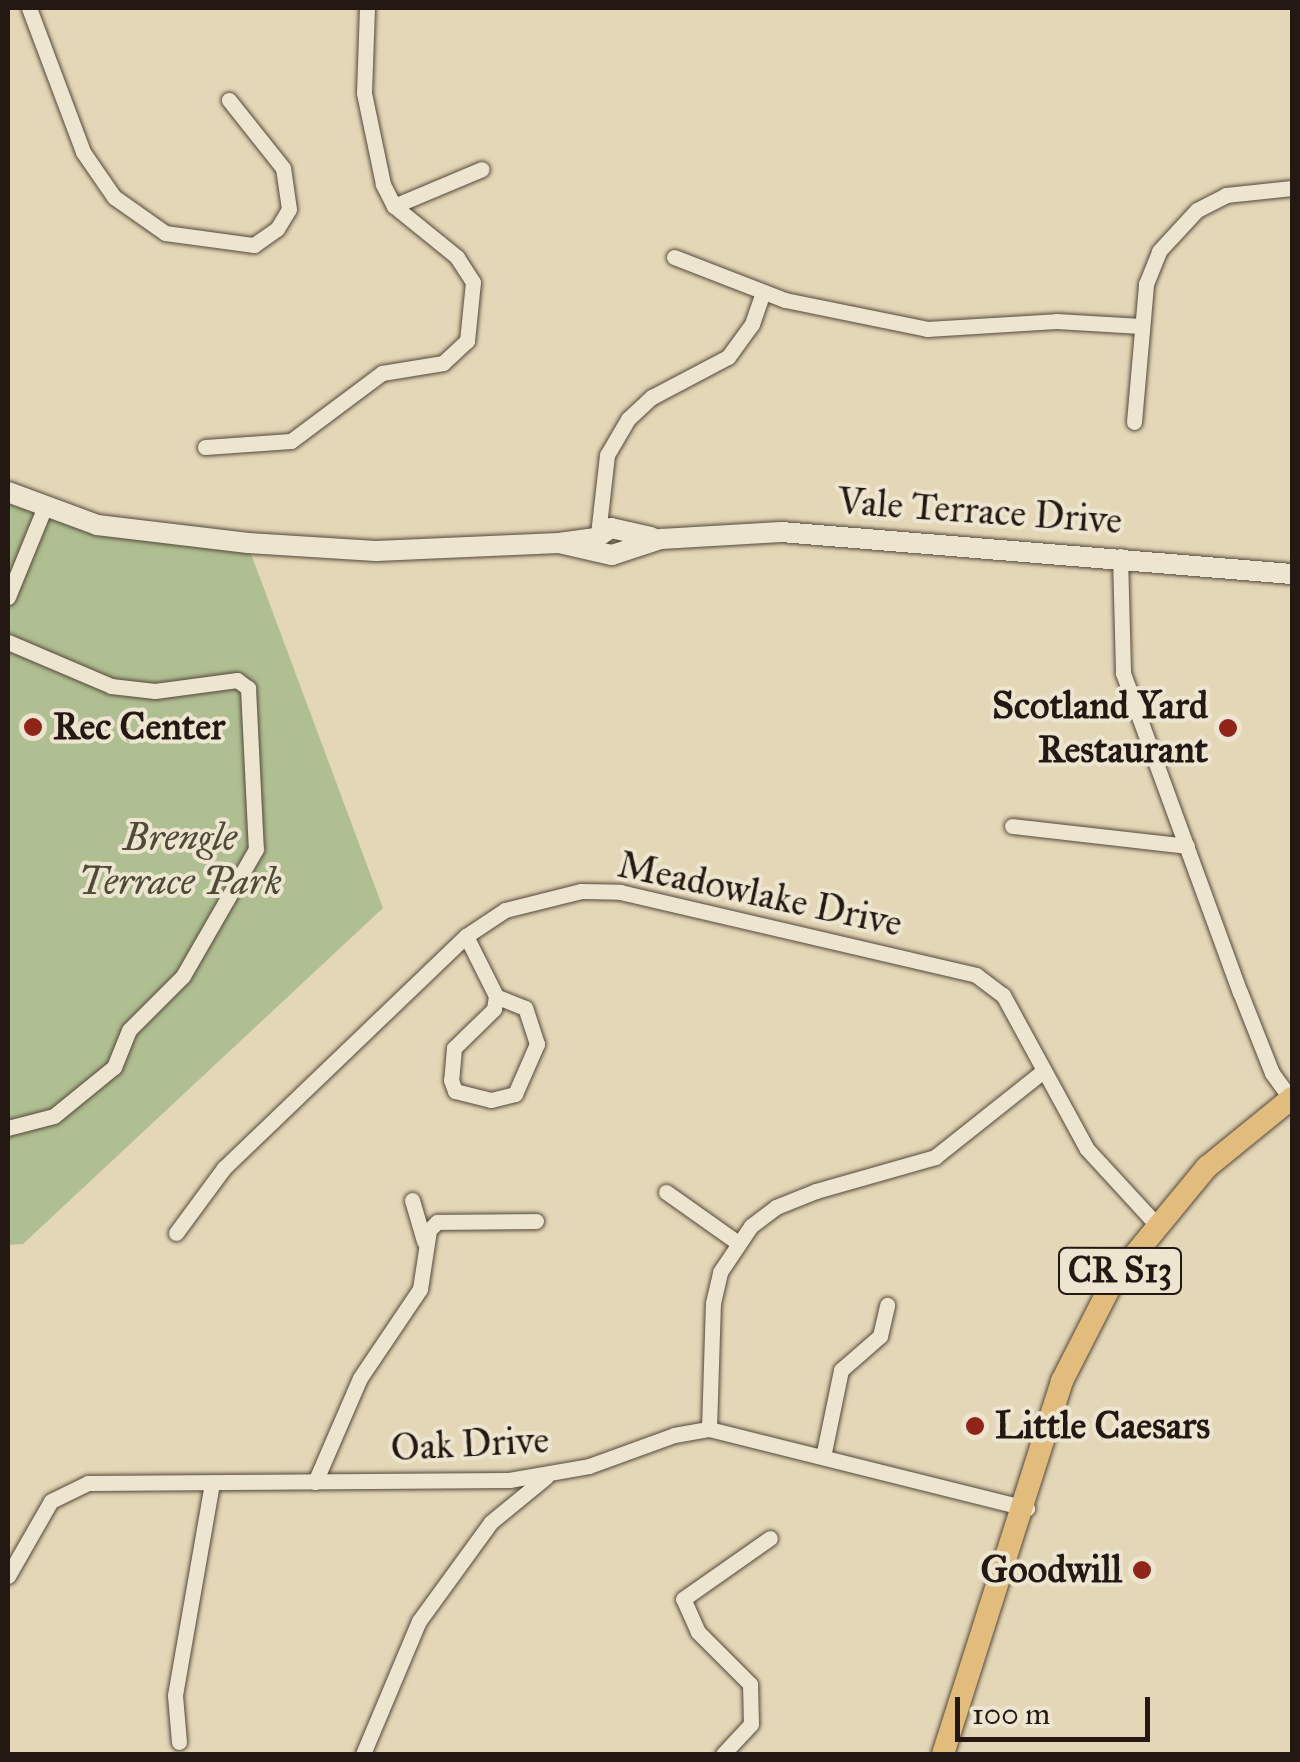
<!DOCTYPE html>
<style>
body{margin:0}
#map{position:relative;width:1300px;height:1762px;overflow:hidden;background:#e4d7b7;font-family:"IM FELL Great Primer",serif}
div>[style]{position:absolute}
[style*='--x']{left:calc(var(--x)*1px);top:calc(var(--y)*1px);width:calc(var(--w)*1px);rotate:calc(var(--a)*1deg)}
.green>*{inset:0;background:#b0bf92}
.roads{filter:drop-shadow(0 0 2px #54483b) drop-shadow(0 0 2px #54483b)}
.minor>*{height:15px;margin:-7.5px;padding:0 7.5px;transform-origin:7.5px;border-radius:7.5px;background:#ede5d0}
.secondary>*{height:20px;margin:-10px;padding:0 10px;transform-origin:10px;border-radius:10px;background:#ede5d0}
.primary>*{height:22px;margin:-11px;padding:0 11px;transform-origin:11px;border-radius:11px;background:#e2bc7c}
.dots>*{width:28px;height:28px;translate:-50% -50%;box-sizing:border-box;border:5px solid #ede5d0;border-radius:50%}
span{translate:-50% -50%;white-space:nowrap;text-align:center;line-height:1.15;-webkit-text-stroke:8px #ede5d0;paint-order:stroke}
.shield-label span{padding:2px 8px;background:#ede5d0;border:2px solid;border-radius:8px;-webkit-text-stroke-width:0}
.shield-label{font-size:35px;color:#241912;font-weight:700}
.street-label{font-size:38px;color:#241912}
.poi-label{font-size:38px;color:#241912;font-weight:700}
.right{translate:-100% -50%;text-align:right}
.left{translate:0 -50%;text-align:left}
.park-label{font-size:38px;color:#4e4b38;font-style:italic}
.frame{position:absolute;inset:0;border:10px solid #241912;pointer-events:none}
.scale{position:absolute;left:955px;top:1697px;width:195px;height:45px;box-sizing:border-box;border:5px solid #241912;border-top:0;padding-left:12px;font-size:30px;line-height:35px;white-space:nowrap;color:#241912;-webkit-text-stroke:8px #ede5d0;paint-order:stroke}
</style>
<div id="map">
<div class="green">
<div style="clip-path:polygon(8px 493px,49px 511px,247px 543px,383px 908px,23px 1244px,8px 1245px)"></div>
</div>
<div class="roads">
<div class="minor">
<div style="--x:29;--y:8;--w:154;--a:69.4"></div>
<div style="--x:83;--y:152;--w:55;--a:55.4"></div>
<div style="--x:114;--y:197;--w:62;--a:35.2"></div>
<div style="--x:165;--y:233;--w:90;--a:7.7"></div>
<div style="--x:254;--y:245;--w:28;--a:-35"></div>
<div style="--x:277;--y:229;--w:23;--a:-59"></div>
<div style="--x:289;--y:209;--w:41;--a:-98.3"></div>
<div style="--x:283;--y:168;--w:87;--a:-128.5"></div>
<div style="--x:394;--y:206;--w:95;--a:-22.8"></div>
<div style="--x:674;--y:257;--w:119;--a:21.2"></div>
<div style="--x:785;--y:300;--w:145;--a:11.5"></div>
<div style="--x:927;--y:329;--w:129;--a:-3.5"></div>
<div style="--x:1056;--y:321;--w:85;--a:3.4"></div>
<div style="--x:1134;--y:422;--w:139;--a:-85"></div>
<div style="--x:1146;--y:284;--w:35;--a:-68"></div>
<div style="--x:1159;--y:251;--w:56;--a:-47.2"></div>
<div style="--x:1197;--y:210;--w:33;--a:-27"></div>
<div style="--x:1226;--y:195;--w:66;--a:-6.1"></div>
<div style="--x:205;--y:447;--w:86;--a:-4"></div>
<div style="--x:291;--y:441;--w:114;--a:-36.8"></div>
<div style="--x:382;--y:373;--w:62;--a:-9.3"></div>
<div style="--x:443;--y:363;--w:33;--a:-43"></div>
<div style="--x:467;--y:341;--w:59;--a:-84.2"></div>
<div style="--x:473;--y:282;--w:30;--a:-123"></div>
<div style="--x:457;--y:257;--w:81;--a:-141"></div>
<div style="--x:394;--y:206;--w:25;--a:-117"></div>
<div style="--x:383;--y:184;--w:93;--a:-101.8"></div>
<div style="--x:364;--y:93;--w:85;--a:-88"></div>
<div style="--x:598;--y:534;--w:80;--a:-83.5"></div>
<div style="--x:607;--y:455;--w:42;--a:-59.7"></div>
<div style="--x:628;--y:419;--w:33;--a:-43"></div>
<div style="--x:652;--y:397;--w:86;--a:-27.8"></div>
<div style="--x:728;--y:357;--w:41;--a:-54"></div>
<div style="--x:752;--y:324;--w:34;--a:-71"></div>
<div style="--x:1120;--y:556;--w:117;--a:88.5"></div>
<div style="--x:1123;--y:673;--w:340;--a:69.9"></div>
<div style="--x:1240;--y:992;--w:87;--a:68.4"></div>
<div style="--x:1272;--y:1073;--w:32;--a:54"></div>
<div style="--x:8;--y:597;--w:95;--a:-67.8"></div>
<div style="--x:8;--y:642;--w:112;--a:23.1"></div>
<div style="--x:111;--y:686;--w:44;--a:6.5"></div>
<div style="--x:155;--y:691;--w:83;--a:-7.6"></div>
<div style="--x:237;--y:680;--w:14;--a:36"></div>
<div style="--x:248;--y:688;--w:161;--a:87.2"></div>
<div style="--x:256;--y:849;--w:146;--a:119.9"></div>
<div style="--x:183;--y:976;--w:76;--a:135"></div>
<div style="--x:129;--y:1030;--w:40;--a:112"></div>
<div style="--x:114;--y:1067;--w:77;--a:140.8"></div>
<div style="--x:54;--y:1116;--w:48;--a:165.4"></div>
<div style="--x:1012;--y:826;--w:176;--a:6.5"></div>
<div style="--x:466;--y:936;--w:67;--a:63.4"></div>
<div style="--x:496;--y:996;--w:13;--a:99"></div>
<div style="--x:494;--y:1009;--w:56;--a:135.7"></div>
<div style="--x:454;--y:1048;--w:32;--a:95"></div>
<div style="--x:451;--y:1080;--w:12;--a:70"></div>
<div style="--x:455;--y:1091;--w:37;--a:14"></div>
<div style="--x:491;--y:1100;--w:25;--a:-14"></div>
<div style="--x:515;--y:1094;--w:55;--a:-66.3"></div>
<div style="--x:537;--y:1044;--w:38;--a:-108"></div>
<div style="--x:525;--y:1008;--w:31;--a:-158"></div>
<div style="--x:666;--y:1192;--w:88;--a:35.3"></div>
<div style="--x:412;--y:1200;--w:43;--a:73.7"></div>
<div style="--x:176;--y:1233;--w:81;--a:-53.6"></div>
<div style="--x:224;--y:1168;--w:335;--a:-43.8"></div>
<div style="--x:466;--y:936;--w:47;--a:-33.7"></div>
<div style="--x:505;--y:910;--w:78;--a:-14"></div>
<div style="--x:581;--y:891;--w:39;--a:1"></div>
<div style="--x:620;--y:892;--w:366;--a:13.1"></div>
<div style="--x:976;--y:975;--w:34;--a:37"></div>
<div style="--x:1003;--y:995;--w:175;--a:61.4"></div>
<div style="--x:1087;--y:1149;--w:100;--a:47.4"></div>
<div style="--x:709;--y:1429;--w:126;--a:-88.2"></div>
<div style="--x:713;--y:1303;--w:32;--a:-77"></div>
<div style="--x:720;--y:1272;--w:55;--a:-56"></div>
<div style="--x:751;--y:1226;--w:31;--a:-37"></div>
<div style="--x:776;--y:1207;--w:43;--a:-21.8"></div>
<div style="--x:816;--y:1191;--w:124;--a:-15.9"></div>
<div style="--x:935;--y:1157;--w:137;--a:-38.5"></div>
<div style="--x:823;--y:1457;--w:89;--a:-78.3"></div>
<div style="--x:841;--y:1370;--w:52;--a:-41.1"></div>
<div style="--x:880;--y:1336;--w:32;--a:-77"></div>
<div style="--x:315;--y:1482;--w:113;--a:-66.6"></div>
<div style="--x:360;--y:1378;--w:107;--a:-56"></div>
<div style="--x:420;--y:1289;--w:60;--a:-81.3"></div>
<div style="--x:429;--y:1230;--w:11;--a:-45"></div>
<div style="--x:437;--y:1222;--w:99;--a:-0.6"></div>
<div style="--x:8;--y:1576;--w:86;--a:-60.2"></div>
<div style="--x:51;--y:1501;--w:41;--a:-25.9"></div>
<div style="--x:88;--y:1483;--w:421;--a:-0.4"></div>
<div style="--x:509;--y:1480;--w:81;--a:-9.9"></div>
<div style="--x:589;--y:1466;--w:90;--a:-20"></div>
<div style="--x:674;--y:1435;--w:36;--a:-10"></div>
<div style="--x:709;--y:1429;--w:328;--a:14"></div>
<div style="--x:179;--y:1742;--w:47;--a:-94.9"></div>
<div style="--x:175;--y:1695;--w:216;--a:-80.1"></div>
<div style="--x:363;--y:1754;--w:144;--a:-67.2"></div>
<div style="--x:419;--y:1621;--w:122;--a:-54"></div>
<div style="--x:491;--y:1522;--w:71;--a:-39.3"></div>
<div style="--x:723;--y:1754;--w:41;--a:-47"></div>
<div style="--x:751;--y:1724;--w:40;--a:-91.4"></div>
<div style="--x:750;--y:1684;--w:74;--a:-135"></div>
<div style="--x:698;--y:1632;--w:36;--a:-114"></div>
<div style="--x:683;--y:1599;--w:106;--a:-35"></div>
</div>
<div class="secondary">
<div style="--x:8;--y:492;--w:95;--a:20.3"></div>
<div style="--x:97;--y:525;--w:152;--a:6.8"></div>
<div style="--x:248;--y:543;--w:128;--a:3.6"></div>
<div style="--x:376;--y:551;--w:183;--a:-2.5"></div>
<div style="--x:559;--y:543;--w:37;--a:-8"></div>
<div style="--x:596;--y:538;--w:18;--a:-34"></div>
<div style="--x:611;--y:528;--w:41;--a:12.7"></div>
<div style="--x:559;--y:543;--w:54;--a:12.8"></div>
<div style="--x:612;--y:555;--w:52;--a:-18.1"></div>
<div style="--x:661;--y:539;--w:120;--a:-3.3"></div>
<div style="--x:781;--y:532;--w:513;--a:4.7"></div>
</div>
<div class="primary">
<div style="--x:943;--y:1754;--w:392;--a:-72.3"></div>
<div style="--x:1062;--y:1381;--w:112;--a:-63"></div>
<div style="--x:1113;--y:1281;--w:148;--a:-50.5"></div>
<div style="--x:1207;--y:1167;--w:109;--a:-39.1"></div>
</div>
</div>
<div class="dots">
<div style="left:33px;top:727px;background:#8f2418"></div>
<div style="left:1228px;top:728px;background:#8f2418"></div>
<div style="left:975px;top:1426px;background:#8f2418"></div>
<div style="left:1142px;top:1570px;background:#8f2418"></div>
</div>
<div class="shield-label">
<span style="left:1120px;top:1271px">CR S13</span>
</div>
<div class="street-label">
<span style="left:980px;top:511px;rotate:4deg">Vale Terrace Drive</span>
<span style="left:760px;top:894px;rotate:12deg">Meadowlake Drive</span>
<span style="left:470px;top:1444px;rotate:-3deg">Oak Drive</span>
</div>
<div class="poi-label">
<span class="right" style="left:1208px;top:728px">Scotland Yard<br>Restaurant</span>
<span class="left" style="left:53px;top:727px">Rec Center</span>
<span class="left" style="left:995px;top:1426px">Little Caesars</span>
<span class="right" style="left:1122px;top:1570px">Goodwill</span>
</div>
<div class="park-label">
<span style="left:180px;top:860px">Brengle<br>Terrace Park</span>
</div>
<div class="frame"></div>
<div class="scale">100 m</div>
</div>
